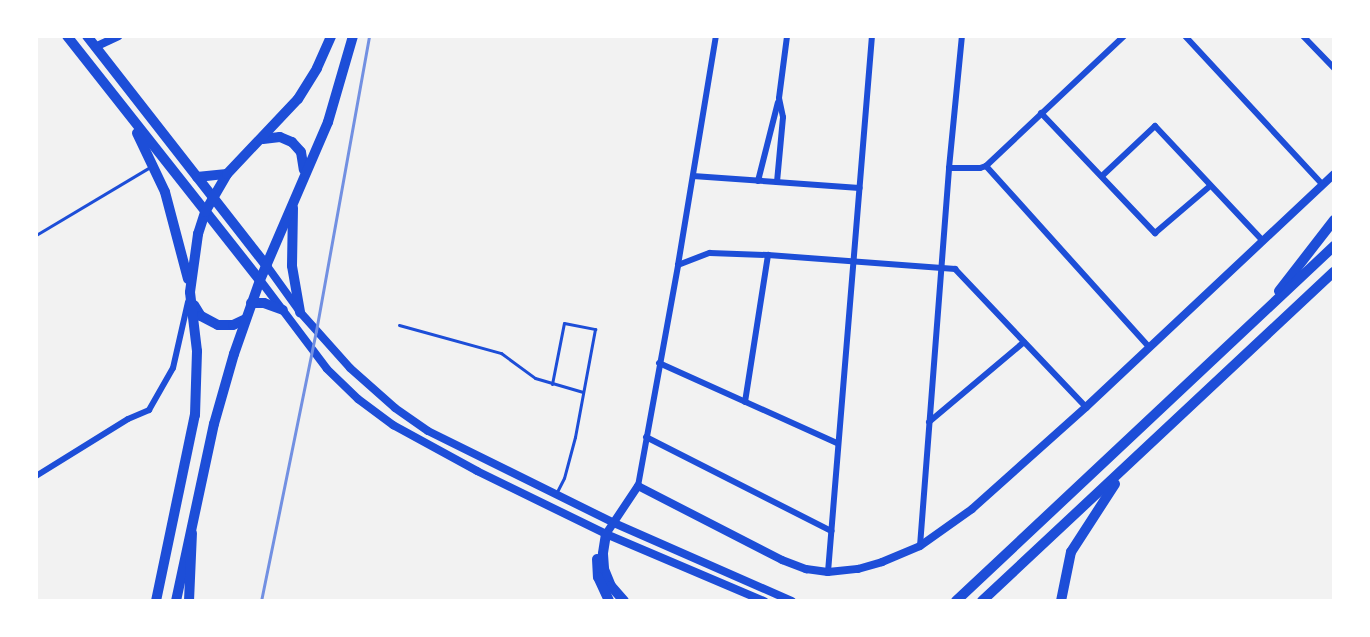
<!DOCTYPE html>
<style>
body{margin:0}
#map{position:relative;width:1370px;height:637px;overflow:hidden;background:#f2f2f2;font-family:Roboto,sans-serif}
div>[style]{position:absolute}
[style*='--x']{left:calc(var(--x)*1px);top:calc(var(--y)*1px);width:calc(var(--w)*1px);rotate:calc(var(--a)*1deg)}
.service>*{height:3px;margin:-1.5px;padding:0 1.5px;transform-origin:1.5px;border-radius:1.5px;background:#1d4ed8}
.minor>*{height:6px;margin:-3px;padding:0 3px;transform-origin:3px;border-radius:3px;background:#1d4ed8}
.tertiary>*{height:8px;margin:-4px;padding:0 4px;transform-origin:4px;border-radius:4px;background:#1d4ed8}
.primary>*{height:10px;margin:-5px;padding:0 5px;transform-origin:5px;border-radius:5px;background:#1d4ed8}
.trunk>*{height:10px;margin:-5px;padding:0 5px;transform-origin:5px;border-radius:5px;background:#1d4ed8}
.rail>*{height:3px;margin:-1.5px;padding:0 1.5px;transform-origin:1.5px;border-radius:1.5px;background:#7290e2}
span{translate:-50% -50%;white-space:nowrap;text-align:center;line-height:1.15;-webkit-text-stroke:6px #fff;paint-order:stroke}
.frame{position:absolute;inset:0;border:38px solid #fff;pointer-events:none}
</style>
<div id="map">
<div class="service">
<div style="--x:36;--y:235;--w:133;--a:-30.8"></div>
<div style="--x:399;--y:325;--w:106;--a:15.4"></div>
<div style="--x:501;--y:353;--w:42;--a:36.3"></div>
<div style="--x:535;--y:378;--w:50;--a:16.3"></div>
<div style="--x:552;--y:384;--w:62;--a:-78.9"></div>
<div style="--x:564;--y:323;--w:32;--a:11"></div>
<div style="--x:595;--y:329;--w:110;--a:100.5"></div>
<div style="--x:575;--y:437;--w:42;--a:105"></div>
<div style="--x:564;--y:478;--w:18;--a:117"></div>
</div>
<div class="minor">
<div style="--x:1185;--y:36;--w:203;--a:47.2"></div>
<div style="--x:1303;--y:36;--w:45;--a:45.9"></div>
<div style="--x:1041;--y:113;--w:166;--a:46.5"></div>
<div style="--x:1155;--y:233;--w:72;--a:-40.5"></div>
<div style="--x:986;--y:166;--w:244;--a:48"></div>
<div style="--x:949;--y:168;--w:31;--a:0"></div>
<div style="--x:980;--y:168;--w:6;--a:-18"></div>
<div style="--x:986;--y:166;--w:190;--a:-43.3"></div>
<div style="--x:693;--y:176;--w:167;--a:4.1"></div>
<div style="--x:1102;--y:176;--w:73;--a:-43.3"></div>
<div style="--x:1155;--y:126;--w:158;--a:46.8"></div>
<div style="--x:758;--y:181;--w:81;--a:-75.8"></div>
<div style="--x:777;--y:182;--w:65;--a:-84.7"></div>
<div style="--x:783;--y:117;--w:19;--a:-102"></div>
<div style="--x:779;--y:98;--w:63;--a:-82.6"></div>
<div style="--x:678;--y:265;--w:232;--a:-80.6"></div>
<div style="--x:659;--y:363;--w:195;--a:24.2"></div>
<div style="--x:745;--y:402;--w:149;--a:-81.1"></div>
<div style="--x:929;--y:422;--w:124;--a:-40.1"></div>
<div style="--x:646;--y:437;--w:208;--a:26.9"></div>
<div style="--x:36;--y:476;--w:108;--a:-31.8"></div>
<div style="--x:128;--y:419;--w:23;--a:-23"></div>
<div style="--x:149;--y:410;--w:48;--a:-60.3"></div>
<div style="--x:173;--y:368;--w:68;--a:-77.2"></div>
<div style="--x:638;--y:486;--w:225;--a:-79.7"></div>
<div style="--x:678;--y:265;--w:34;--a:-21"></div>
<div style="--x:710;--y:253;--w:58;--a:2"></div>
<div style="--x:768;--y:255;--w:188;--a:4.3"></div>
<div style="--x:955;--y:269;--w:190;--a:46.5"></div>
<div style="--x:920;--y:546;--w:379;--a:-85.6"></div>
<div style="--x:949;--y:168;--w:133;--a:-84.4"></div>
<div style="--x:828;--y:572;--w:538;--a:-85.31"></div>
</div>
<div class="tertiary">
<div style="--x:95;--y:47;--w:26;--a:-25"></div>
<div style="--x:267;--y:266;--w:57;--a:54.3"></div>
<div style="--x:300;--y:312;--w:75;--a:48.2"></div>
<div style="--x:350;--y:368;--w:60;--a:41.6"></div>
<div style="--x:395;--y:408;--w:40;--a:34.9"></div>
<div style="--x:428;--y:431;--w:208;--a:26.3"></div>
<div style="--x:614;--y:523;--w:194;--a:23.7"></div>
<div style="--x:260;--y:280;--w:111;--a:53"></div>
<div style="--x:327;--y:369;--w:43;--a:44.1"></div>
<div style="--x:358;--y:399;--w:44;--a:36.6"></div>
<div style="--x:393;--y:425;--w:96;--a:28.7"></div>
<div style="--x:477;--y:471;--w:144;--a:26"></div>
<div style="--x:606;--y:534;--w:172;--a:23"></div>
<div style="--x:606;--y:534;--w:58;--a:-56.3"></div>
<div style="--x:638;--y:486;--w:162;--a:27.2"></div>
<div style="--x:782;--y:560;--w:26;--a:21"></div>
<div style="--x:806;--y:569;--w:22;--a:8"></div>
<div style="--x:828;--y:572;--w:30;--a:-6"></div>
<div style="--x:858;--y:569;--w:25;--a:-16"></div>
<div style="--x:882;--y:562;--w:41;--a:-22.8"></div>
<div style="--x:920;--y:546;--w:64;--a:-35.4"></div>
<div style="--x:972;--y:509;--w:153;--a:-41.8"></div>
<div style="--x:1086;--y:407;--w:340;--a:-43.2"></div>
</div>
<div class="primary">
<div style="--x:67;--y:36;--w:311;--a:51.7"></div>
<div style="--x:87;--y:36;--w:292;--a:52"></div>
<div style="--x:137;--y:133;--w:65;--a:64.6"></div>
<div style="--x:165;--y:192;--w:90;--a:75.2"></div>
<div style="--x:263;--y:139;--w:17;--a:-7"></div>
<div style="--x:280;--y:137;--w:13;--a:23"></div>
<div style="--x:292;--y:142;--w:13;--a:48"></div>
<div style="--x:301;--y:152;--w:18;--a:81"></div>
<div style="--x:197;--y:177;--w:30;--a:-6"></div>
<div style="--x:293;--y:208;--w:58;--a:91"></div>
<div style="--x:292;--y:266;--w:47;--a:80.1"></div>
<div style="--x:251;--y:303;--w:13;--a:0"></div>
<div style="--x:264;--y:303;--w:20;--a:20"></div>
<div style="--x:194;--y:305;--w:13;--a:58"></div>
<div style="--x:201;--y:316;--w:19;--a:28"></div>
<div style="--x:218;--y:325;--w:15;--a:0"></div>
<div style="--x:233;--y:325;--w:14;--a:-25"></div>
<div style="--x:156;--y:601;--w:190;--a:-78.2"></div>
<div style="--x:195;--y:415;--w:64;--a:-88.2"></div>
<div style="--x:197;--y:351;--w:59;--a:-96.8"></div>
<div style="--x:190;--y:292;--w:59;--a:-82.1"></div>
<div style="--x:198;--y:234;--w:23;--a:-72"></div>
<div style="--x:205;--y:212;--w:44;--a:-59.9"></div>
<div style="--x:227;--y:174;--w:103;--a:-46.6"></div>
<div style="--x:298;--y:99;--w:36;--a:-58"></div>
<div style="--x:317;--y:68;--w:35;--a:-66"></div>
<div style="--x:176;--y:601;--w:181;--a:-77.9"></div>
<div style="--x:214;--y:424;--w:73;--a:-74.1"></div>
<div style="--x:234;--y:354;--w:78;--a:-70.6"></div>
<div style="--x:260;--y:280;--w:172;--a:-66.7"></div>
<div style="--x:328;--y:122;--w:90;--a:-73.8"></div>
</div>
<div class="trunk">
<div style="--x:1279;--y:291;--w:90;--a:-52.2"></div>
<div style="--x:606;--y:534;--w:20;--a:99"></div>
<div style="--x:603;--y:554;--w:15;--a:86"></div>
<div style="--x:604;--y:569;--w:18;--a:68"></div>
<div style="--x:611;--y:586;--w:20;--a:49"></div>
<div style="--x:597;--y:559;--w:18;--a:87"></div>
<div style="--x:598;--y:577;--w:26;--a:65"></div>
<div style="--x:189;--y:601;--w:68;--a:-87.5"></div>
<div style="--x:956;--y:601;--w:519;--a:-43.2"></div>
<div style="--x:982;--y:601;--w:482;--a:-43.1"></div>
<div style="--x:1061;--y:601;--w:50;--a:-78.5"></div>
<div style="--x:1071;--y:552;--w:81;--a:-57.1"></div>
</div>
<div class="rail">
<div style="--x:261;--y:601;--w:276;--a:-78.5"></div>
<div style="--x:316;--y:331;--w:300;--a:-79.8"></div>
</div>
<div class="frame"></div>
</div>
